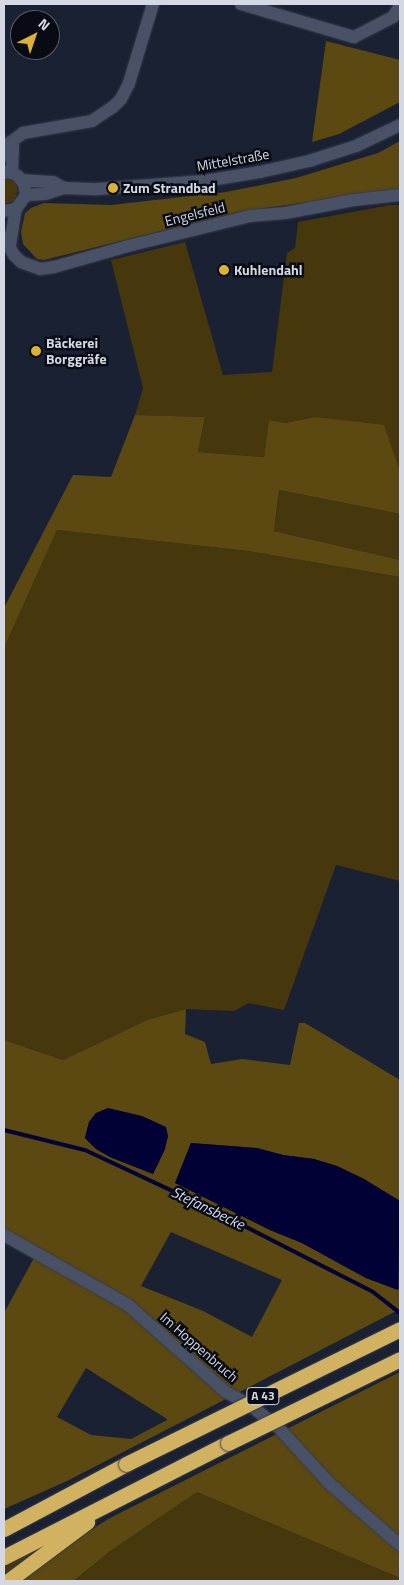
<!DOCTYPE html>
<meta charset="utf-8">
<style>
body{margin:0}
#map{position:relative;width:404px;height:1585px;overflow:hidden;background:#1a2133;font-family:"Titillium Web",sans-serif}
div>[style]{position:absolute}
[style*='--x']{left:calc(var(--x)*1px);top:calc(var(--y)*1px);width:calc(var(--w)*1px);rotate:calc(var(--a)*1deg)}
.green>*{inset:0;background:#46370d}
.forest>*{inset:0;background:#5c4912}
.water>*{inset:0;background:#020135}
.stream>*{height:4px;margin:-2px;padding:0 2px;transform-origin:2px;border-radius:2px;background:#020135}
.roads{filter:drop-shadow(0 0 1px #373b4a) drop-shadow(0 0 1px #373b4a)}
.minor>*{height:12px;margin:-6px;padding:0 6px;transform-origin:6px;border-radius:6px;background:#485165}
.secondary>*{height:12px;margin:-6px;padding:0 6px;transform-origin:6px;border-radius:6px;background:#485165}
.motorway>*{height:15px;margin:-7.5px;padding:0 7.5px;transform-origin:7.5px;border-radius:7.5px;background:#d1b260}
.bridges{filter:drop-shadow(0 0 1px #373b4a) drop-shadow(0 0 1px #373b4a)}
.motorway-bridge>*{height:15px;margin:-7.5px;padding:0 7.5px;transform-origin:7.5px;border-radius:7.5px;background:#d1b260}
.dots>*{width:14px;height:14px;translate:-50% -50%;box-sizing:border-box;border:2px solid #080b13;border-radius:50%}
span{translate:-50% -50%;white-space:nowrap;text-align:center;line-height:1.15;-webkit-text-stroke:5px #080b13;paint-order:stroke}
.shield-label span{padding:1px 4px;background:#080b13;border:1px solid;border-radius:4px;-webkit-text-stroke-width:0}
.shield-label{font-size:12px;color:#d3d8e4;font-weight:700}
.street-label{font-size:14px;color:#d3d8e4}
.poi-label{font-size:14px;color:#d3d8e4;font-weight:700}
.left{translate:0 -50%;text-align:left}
.water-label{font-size:15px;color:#d7dff5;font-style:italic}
.frame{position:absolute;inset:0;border:5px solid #d3d8e4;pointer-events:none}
.north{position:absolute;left:10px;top:10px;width:50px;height:50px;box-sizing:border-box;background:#080b13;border:1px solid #595d67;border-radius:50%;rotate:41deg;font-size:14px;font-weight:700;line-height:20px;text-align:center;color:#d3d8e4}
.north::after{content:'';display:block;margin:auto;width:18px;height:22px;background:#ddb133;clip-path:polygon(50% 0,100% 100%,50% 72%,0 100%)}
</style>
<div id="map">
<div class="green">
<div style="clip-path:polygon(5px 178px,15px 182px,18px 191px,14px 201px,4px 204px)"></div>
<div style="clip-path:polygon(390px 205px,400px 205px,400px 472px,315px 417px,285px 423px,269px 420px,264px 457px,198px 452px,205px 417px,135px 415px,143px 388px,111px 260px,185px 242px,223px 375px,272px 372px,287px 253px,295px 248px,298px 222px)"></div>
<div style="clip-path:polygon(279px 490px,400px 514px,400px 560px,274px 531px)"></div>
<div style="clip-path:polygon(57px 530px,248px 551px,400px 577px,400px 881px,336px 865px,284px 1010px,249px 1003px,234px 1011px,186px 1009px,147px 1020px,63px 1060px,4px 1040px,4px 648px)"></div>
<div style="clip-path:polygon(197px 1492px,400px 1578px,400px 1581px,75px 1581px,109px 1552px)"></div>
<div style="clip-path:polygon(49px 1542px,4px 1575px,4px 1564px)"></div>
</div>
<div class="forest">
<div style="clip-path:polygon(326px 41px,400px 60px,400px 102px,339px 134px,312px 142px)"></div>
<div style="clip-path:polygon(400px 141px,400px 190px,242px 211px,44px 260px,37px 259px,23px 244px,21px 232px,25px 213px,31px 208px,44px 203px,111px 205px,226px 192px,296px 178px,378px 153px)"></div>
<div style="clip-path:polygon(135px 415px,205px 417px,198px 452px,264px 457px,269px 420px,285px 423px,315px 417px,384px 425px,400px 472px,400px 514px,279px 490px,274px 531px,400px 560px,400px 577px,248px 551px,57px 530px,4px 648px,4px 608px,73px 475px,111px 477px)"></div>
<div style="clip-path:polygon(evenodd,186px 1009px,185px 1034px,205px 1042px,211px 1064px,242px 1059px,290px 1065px,299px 1023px,305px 1023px,400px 1080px,400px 1201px,364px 1179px,337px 1166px,314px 1159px,283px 1155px,257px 1148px,231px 1146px,191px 1143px,175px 1183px,270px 1230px,302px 1243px,366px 1278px,398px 1290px,400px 1287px,400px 1309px,67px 1481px,4px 1509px,4px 1313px,35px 1256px,4px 1239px,4px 1040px,63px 1060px,147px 1020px,186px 1009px,96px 1113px,165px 1149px,153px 1174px,110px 1157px,96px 1149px,85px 1138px,89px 1122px,96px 1113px,186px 1009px,171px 1232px,282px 1280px,252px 1337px,203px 1311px,141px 1286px,171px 1232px,186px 1009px,86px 1368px,167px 1419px,167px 1420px,131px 1439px,91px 1435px,57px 1417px,86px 1368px)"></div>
<div style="clip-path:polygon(400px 1372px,400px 1578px,197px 1492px,109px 1552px,74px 1581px,18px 1581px,51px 1555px,110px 1518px)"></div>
</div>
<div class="water">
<div style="clip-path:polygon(108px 1108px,142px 1116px,166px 1127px,168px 1136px,165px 1149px,153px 1174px,110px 1157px,96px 1149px,85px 1138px,89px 1122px,96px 1113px)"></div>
<div style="clip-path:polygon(191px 1143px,257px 1148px,283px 1155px,314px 1159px,337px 1166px,364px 1179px,400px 1201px,398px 1290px,366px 1278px,302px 1243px,270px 1230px,175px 1183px)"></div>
</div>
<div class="stream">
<div style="--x:4;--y:1130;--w:83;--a:13.9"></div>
<div style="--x:85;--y:1150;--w:137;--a:25.1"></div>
<div style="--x:209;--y:1208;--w:184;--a:27.1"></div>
<div style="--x:373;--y:1292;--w:34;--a:38"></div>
</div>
<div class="roads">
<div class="minor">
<div style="--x:241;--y:4;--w:118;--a:16.3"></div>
<div style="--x:354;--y:37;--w:44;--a:-27.1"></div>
<div style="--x:393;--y:17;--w:13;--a:-58"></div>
<div style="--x:4;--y:156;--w:13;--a:-72"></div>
<div style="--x:8;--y:144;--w:19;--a:-36"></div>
<div style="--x:23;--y:133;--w:70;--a:-9.9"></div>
<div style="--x:92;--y:121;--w:25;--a:-34"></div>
<div style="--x:113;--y:107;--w:11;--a:-45"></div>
<div style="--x:121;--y:99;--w:18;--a:-63"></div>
<div style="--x:129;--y:83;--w:83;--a:-73.1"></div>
<div style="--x:12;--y:173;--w:32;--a:-88"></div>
<div style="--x:4;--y:237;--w:21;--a:61"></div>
<div style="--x:14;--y:255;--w:10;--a:45"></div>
<div style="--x:21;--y:262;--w:20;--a:20"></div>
<div style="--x:40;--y:269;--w:14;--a:-8"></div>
<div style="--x:54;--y:267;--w:77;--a:-15.8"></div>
<div style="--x:128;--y:246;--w:126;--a:-13.8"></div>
<div style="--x:250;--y:216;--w:35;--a:-5"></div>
<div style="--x:285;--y:213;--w:70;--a:-10.7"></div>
<div style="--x:354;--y:200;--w:46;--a:-6.2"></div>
<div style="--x:10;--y:245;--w:36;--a:-81"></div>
<div style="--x:4;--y:1235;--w:142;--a:29.4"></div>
<div style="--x:128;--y:1305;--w:131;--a:41.6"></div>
<div style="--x:226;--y:1392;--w:29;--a:29"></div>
<div style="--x:251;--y:1406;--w:34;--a:38"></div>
<div style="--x:278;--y:1427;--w:77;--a:47.6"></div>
<div style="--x:330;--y:1484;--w:93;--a:41.1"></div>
</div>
<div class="secondary">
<div style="--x:4;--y:172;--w:8;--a:7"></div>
<div style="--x:12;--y:173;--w:7;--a:27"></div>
<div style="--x:18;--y:176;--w:10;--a:53"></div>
<div style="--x:24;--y:184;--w:11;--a:80"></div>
<div style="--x:26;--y:195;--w:17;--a:126"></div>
<div style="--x:16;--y:209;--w:12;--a:171"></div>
<div style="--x:21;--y:180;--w:32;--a:4"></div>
<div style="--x:53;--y:182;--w:13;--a:29"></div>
<div style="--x:26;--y:195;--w:19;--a:-3"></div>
<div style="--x:45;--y:194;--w:20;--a:-18"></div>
<div style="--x:64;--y:188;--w:33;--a:2"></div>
<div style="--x:97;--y:189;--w:108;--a:-4.2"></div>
<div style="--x:205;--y:181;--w:56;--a:-9.3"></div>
<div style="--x:260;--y:172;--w:50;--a:-12.7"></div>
<div style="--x:309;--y:161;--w:49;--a:-17.7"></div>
<div style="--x:356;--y:146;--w:49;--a:-25.5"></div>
</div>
<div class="motorway">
<div style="--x:4;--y:1529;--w:138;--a:-28"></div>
<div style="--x:4;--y:1557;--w:251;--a:-27"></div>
<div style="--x:8;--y:1581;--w:99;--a:-36.8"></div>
</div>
</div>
<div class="bridges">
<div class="motorway-bridge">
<div style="--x:228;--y:1443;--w:191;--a:-26"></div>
<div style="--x:126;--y:1464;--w:305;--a:-26.2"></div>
</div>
</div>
<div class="dots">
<div style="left:113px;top:188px;background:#ddb133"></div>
<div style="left:224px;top:270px;background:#ddb133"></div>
<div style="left:36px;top:351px;background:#ddb133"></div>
</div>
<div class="shield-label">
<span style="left:263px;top:1396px">A 43</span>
</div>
<div class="street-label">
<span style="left:233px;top:160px;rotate:-10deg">Mittelstraße</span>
<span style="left:195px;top:214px;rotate:-14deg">Engelsfeld</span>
<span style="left:199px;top:1347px;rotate:41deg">Im Hoppenbruch</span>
</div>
<div class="poi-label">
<span class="left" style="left:123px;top:188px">Zum Strandbad</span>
<span class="left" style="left:234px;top:270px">Kuhlendahl</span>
<span class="left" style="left:46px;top:351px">Bäckerei<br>Borggräfe</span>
</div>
<div class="water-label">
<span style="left:208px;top:1208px;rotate:26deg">Stefansbecke</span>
</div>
<div class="frame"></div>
<div class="north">N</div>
</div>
